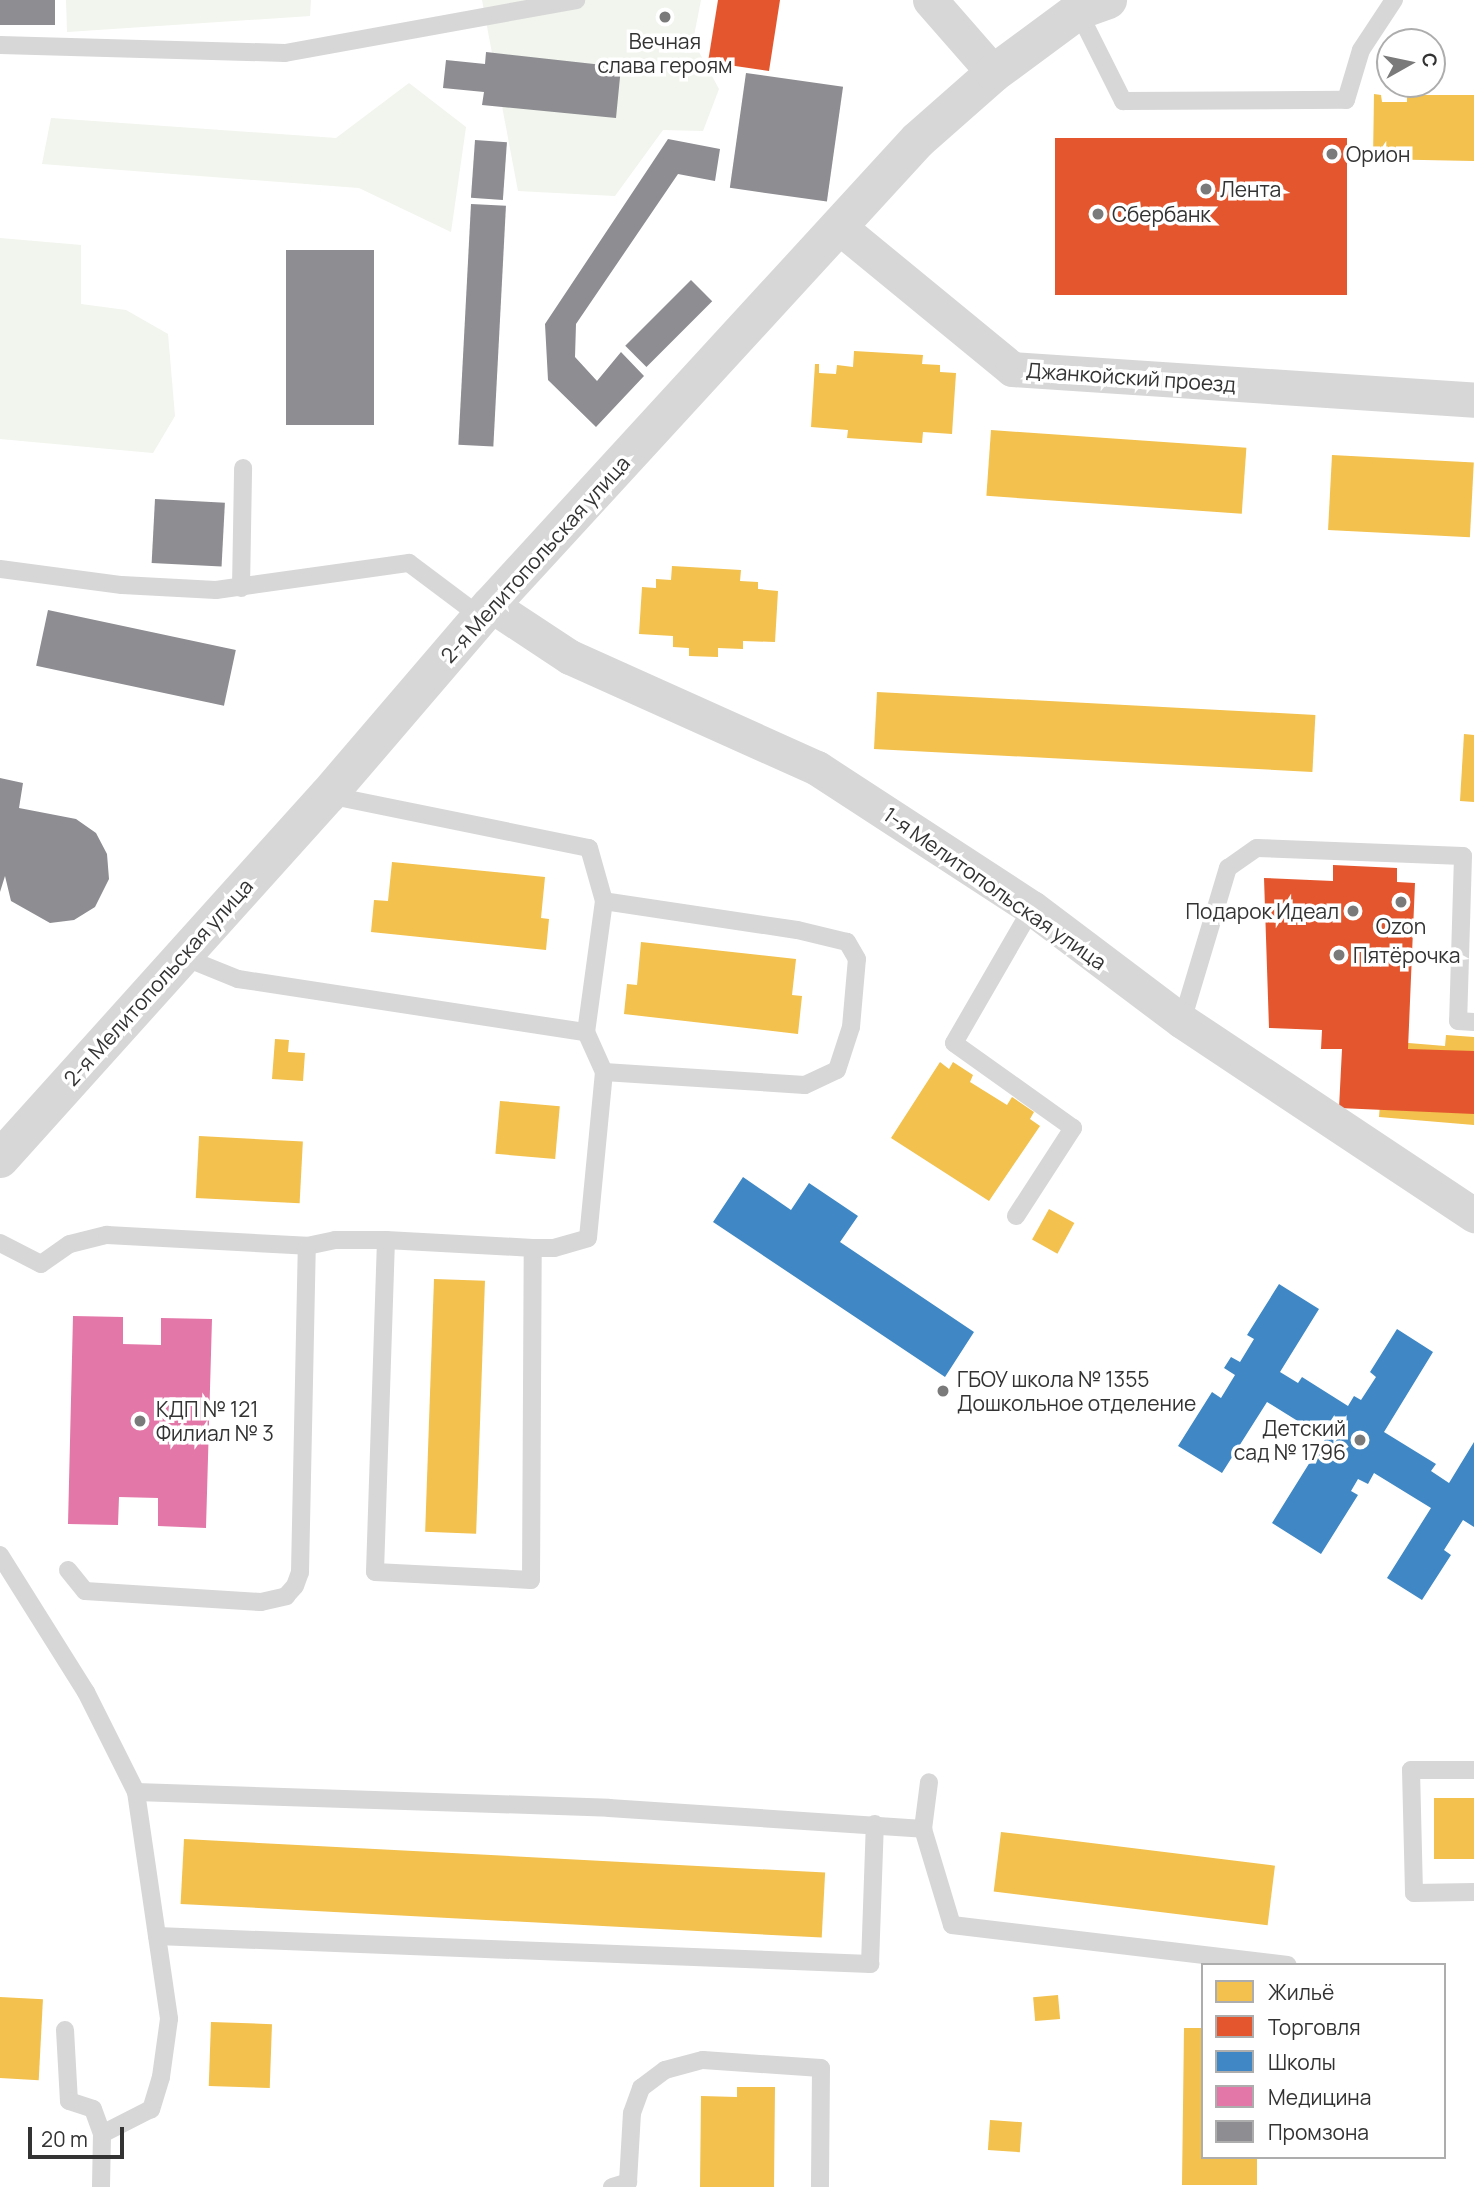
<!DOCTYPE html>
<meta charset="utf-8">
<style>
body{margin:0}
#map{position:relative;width:1474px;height:2187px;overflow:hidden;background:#fff;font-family:Manrope,sans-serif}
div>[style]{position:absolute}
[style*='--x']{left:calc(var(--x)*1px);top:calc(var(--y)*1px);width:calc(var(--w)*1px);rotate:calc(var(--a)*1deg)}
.green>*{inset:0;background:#f1f5ed}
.homes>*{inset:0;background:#f2c14e;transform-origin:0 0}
.shops>*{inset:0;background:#e4572e;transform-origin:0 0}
.schools>*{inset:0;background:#3f88c5}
.health>*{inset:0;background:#e377a8}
.industry>*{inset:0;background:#8d8d92;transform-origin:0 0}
.service>*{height:18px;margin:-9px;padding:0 9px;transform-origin:9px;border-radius:9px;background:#d7d7d7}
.minor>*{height:35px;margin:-17.5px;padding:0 17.5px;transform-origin:17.5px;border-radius:17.5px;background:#d7d7d7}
.tertiary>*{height:38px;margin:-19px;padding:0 19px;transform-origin:19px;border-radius:19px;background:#d7d7d7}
.dots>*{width:19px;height:19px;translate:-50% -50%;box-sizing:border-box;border:4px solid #fff;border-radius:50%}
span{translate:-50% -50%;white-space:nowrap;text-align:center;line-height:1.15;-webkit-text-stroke:7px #fff;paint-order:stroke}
.poi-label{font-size:21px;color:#333}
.left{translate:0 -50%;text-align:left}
.right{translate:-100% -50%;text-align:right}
.street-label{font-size:21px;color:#333}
.legend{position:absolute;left:1201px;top:1963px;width:245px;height:196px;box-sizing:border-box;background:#fff;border:2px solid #adadad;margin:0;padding:9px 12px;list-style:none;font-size:21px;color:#333}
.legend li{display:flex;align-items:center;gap:14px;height:35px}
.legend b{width:35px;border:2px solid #adadad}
.north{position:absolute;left:1376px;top:28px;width:70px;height:70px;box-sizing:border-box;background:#fff;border:2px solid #adadad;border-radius:50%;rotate:81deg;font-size:19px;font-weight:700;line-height:28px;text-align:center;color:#333}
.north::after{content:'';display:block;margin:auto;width:24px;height:32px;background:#7a7a7a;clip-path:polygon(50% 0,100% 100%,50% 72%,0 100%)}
.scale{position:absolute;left:28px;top:2127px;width:96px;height:32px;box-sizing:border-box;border:4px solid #333;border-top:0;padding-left:9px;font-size:21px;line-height:24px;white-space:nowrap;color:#333;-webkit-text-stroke:5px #fff;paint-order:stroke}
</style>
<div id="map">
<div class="green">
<div style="clip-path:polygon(66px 0,311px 0,310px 16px,67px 32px)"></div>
<div style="clip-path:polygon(482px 0,701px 0,693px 41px,719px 89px,703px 131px,663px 130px,615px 196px,518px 191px)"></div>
<div style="clip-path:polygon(409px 83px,466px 127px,451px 232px,359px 188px,42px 164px,51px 118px,336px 138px)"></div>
<div style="clip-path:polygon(0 238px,81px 245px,81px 304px,126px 310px,168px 334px,175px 416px,153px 453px,0 439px)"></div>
</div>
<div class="homes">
<div style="clip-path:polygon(1374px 94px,1381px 95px,1382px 102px,1407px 102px,1407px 95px,1474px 95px,1474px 161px,1373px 159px)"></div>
<div style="clip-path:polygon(854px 351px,923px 355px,922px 364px,940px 365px,940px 372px,956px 373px,952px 434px,923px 432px,922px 443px,847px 438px,848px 430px,811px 427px,815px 364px,819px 364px,819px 373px,836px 374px,837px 365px,853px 367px)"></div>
<div style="left:991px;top:430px;width:256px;height:66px;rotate:4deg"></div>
<div style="left:1332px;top:455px;width:142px;height:75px;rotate:3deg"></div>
<div style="clip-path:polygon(672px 566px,741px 570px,740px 581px,758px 582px,758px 589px,778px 591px,775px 642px,743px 641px,743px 649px,718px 648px,718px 657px,689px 656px,689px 648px,673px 647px,673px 636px,639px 634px,642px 587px,656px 588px,656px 579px,671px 580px)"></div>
<div style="left:877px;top:692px;width:439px;height:57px;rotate:3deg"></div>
<div style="clip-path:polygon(1464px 734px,1474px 735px,1474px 802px,1460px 801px)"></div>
<div style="clip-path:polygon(392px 862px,545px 877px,541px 918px,549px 919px,546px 950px,371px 932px,374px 900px,388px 901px)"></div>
<div style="clip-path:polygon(641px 942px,796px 959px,792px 995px,802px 996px,798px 1034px,624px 1014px,627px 984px,637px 985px)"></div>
<div style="clip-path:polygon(1446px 1035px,1474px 1037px,1474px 1125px,1379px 1117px,1382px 1077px,1369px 1076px,1372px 1040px,1445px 1046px)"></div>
<div style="clip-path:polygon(275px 1039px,289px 1040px,288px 1052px,305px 1053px,303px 1081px,272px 1079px)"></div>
<div style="clip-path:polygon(940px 1062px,949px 1069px,953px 1062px,973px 1075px,970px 1082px,1007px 1105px,1012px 1097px,1034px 1112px,1030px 1119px,1040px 1126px,989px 1201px,891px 1138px)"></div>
<div style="left:500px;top:1101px;width:60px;height:53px;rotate:5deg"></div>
<div style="left:199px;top:1136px;width:104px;height:62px;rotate:3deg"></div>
<div style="left:1049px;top:1209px;width:29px;height:35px;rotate:29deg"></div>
<div style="left:434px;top:1279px;width:51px;height:253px;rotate:2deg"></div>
<div style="left:1434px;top:1798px;width:40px;height:61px"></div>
<div style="left:1001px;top:1832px;width:276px;height:60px;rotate:7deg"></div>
<div style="left:184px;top:1839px;width:642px;height:65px;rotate:3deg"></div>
<div style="left:1058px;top:1995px;width:24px;height:25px;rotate:85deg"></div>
<div style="left:0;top:1997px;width:43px;height:81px;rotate:3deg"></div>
<div style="left:211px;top:2022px;width:61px;height:64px;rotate:2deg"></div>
<div style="clip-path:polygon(1184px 2028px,1203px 2028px,1203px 2157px,1257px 2157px,1257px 2185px,1182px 2185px)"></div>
<div style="clip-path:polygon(737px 2087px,775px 2087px,774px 2187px,700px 2187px,701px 2096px,737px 2097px)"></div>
<div style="left:990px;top:2120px;width:32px;height:30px;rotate:4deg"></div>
</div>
<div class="shops">
<div style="clip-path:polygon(718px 0,780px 0,769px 71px,708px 62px)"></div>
<div style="left:1055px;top:138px;width:292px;height:157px"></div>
<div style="clip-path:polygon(1333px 865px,1397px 868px,1397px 882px,1415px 883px,1408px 1049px,1474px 1051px,1474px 1114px,1339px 1108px,1342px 1049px,1321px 1049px,1322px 1030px,1269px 1028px,1264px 878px,1333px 881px)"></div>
</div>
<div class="schools">
<div style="clip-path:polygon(743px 1177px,791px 1210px,809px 1183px,858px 1216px,840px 1242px,974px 1332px,945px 1377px,713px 1222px)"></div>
<div style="clip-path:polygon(1279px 1284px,1319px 1309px,1280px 1372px,1298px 1383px,1302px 1377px,1348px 1406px,1354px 1396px,1361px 1400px,1376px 1377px,1370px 1372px,1397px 1329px,1433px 1352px,1384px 1432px,1436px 1464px,1431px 1471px,1449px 1483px,1474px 1442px,1474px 1527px,1463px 1520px,1444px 1550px,1451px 1555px,1422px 1600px,1387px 1578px,1431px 1508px,1374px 1473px,1368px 1484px,1358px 1479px,1351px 1491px,1358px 1495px,1321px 1554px,1272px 1523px,1325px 1438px,1267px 1402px,1222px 1473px,1178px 1446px,1212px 1392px,1221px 1398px,1235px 1375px,1224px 1368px,1231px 1357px,1240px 1362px,1254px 1339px,1247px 1335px)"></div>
</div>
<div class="health">
<div style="clip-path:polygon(73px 1316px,123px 1317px,123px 1344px,161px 1345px,161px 1318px,212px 1319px,206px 1528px,158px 1526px,158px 1498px,119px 1497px,118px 1525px,68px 1524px)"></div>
</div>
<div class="industry">
<div style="left:0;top:0;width:55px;height:25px"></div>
<div style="clip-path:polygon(486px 52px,621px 67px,616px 118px,482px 105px,484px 92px,443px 88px,446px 60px,485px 64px)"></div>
<div style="left:746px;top:73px;width:98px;height:116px;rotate:8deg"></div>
<div style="clip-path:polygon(668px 139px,720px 149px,715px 181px,678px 174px,576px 324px,575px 357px,597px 381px,621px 352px,644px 376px,596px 427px,548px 380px,545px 324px)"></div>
<div style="left:475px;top:140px;width:32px;height:58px;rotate:4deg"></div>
<div style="left:471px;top:204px;width:35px;height:241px;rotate:3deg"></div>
<div style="left:286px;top:250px;width:88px;height:175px"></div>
<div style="left:691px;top:280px;width:30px;height:93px;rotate:45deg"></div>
<div style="left:155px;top:499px;width:70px;height:64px;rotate:3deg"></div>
<div style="left:48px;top:610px;width:192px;height:57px;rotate:12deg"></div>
<div style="clip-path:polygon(0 778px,23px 783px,19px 808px,76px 819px,96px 833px,107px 854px,109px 879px,95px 907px,74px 920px,50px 923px,11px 901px,5px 876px,0 892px)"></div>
</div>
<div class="service">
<div style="--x:1078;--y:11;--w:101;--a:63.4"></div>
<div style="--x:1123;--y:101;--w:223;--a:-0.3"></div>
<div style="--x:1346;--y:100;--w:52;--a:-73.3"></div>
<div style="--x:1361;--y:50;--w:60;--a:-56.6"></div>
<div style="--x:0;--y:45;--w:285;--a:1.6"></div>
<div style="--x:285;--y:53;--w:296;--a:-10.3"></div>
<div style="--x:0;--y:569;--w:123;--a:7.5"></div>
<div style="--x:122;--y:585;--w:94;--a:3"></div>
<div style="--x:216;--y:590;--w:195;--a:-8"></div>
<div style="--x:409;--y:563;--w:90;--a:36.9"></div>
<div style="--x:241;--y:588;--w:120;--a:-89"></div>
<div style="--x:328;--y:795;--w:266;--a:11.5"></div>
<div style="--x:589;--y:848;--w:55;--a:74.2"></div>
<div style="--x:181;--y:956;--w:61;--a:22"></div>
<div style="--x:238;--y:979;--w:352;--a:8.7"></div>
<div style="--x:1182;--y:1021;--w:160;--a:-73.3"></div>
<div style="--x:1228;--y:868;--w:35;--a:-35"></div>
<div style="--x:1257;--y:848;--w:206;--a:2.2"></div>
<div style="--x:1463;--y:856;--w:165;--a:91.7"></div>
<div style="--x:1458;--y:1021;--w:16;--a:4"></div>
<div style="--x:1016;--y:1216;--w:105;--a:-57.1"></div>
<div style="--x:1073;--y:1128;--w:146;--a:-144.5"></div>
<div style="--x:954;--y:1043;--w:156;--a:-60"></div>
<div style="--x:386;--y:1240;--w:332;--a:91.9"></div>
<div style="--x:375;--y:1572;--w:156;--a:2.9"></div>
<div style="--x:531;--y:1580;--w:332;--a:-89.7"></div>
<div style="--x:0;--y:1243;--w:46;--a:27.1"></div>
<div style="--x:41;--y:1264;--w:35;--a:-35"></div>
<div style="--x:70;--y:1244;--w:38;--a:-14"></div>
<div style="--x:107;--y:1235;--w:200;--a:3.1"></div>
<div style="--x:307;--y:1246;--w:29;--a:-12"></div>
<div style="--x:335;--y:1240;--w:51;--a:0"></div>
<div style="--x:386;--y:1240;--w:147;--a:3.1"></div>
<div style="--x:533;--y:1248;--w:21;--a:0"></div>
<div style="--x:554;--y:1248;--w:35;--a:-16"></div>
<div style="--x:588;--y:1238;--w:167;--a:-84.5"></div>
<div style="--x:604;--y:1072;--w:201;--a:3.7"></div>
<div style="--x:805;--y:1085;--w:35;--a:-25"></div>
<div style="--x:837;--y:1070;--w:45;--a:-72"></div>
<div style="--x:851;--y:1027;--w:68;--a:-85"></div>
<div style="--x:857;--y:959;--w:20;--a:-120"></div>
<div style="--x:847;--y:942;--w:51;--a:-166.5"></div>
<div style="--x:797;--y:930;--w:195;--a:-171.5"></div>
<div style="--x:604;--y:901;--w:132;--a:97.8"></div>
<div style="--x:586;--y:1032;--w:44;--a:65.8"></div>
<div style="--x:0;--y:1555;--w:162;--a:57.9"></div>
<div style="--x:86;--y:1692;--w:112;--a:63.4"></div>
<div style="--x:136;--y:1792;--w:229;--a:81.7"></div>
<div style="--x:169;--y:2019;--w:59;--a:97.9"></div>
<div style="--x:161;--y:2077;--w:34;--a:107"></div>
<div style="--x:151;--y:2109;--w:55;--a:153"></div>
<div style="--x:102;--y:2134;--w:53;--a:91.1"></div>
<div style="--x:68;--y:1570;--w:27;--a:51"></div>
<div style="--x:85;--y:1591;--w:176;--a:3.6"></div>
<div style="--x:261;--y:1602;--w:26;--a:-13"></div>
<div style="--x:286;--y:1596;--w:13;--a:-48"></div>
<div style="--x:295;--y:1586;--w:15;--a:-70"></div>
<div style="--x:300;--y:1572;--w:326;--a:-88.8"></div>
<div style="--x:1474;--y:1770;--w:63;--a:180"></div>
<div style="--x:1411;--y:1770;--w:123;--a:88.6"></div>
<div style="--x:1414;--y:1893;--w:60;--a:-1"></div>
<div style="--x:136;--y:1792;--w:473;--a:1.9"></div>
<div style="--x:609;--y:1808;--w:315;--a:3.8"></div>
<div style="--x:923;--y:1829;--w:47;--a:-82.7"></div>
<div style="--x:923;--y:1829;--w:100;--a:73.2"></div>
<div style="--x:952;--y:1925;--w:338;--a:6.8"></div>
<div style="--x:157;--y:1936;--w:714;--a:2.25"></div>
<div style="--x:870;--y:1964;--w:140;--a:-88"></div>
<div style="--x:65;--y:2030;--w:71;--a:86.8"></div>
<div style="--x:69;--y:2101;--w:25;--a:18"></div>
<div style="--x:93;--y:2109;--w:27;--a:70"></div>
<div style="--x:612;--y:2187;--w:17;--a:-17"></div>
<div style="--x:628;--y:2182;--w:69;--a:-86.7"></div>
<div style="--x:632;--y:2113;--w:27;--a:-70"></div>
<div style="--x:641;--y:2088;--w:30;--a:-37"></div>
<div style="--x:665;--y:2070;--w:39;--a:-15"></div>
<div style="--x:703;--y:2060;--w:118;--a:3.9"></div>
<div style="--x:821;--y:2068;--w:119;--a:90.5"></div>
</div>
<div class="minor">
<div style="--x:930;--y:0;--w:97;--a:48.8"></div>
<div style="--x:838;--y:226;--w:225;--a:39.4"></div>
<div style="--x:1012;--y:369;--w:463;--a:3.8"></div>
<div style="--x:491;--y:605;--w:95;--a:33.4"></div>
<div style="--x:570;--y:657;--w:271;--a:24.2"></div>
<div style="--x:817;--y:768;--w:257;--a:33.1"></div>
<div style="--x:1032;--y:908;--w:188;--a:37"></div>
<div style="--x:1182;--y:1021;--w:351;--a:33.6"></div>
</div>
<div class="tertiary">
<div style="--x:0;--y:1159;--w:490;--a:-48"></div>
<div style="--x:328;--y:795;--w:250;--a:-49.4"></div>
<div style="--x:491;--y:605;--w:631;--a:-47.44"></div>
<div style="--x:918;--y:140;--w:101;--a:-41.4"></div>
<div style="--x:994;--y:73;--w:104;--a:-36.4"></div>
<div style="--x:1078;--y:11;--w:32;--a:-20"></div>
</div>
<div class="dots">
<div style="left:665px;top:17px;background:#7a7a7a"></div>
<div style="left:1332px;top:154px;background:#7a7a7a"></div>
<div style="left:1206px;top:189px;background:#7a7a7a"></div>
<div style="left:1098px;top:214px;background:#7a7a7a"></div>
<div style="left:1401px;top:902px;background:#7a7a7a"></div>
<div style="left:1353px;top:911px;background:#7a7a7a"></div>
<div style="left:1339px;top:955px;background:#7a7a7a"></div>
<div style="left:943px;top:1391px;background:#7a7a7a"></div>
<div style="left:140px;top:1421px;background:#7a7a7a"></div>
<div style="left:1360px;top:1440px;background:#7a7a7a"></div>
</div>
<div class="poi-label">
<span style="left:665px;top:53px">Вечная<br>слава героям</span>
<span class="left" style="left:1346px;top:154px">Орион</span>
<span class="left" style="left:1220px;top:189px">Лента</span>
<span class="left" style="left:1112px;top:214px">Сбербанк</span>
<span class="right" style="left:1339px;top:911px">Подарок Идеал</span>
<span style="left:1401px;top:926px">Ozon</span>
<span class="left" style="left:1353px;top:955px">Пятёрочка</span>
<span class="left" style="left:957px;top:1391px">ГБОУ школа № 1355<br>Дошкольное отделение</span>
<span class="left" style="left:156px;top:1421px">КДП № 121<br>Филиал № 3</span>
<span class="right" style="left:1346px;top:1440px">Детский<br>сад № 1796</span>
</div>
<div class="street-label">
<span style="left:1131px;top:377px;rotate:4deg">Джанкойский проезд</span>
<span style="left:535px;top:559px;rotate:-48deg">2-я Мелитопольская улица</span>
<span style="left:995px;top:888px;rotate:35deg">1-я Мелитопольская улица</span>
<span style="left:158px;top:982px;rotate:-48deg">2-я Мелитопольская улица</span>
</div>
<ul class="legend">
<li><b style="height:19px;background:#f2c14e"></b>Жильё</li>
<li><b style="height:19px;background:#e4572e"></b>Торговля</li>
<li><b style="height:19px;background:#3f88c5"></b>Школы</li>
<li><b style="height:19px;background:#e377a8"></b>Медицина</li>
<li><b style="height:19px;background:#8d8d92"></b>Промзона</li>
</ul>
<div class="north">С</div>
<div class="scale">20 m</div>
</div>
